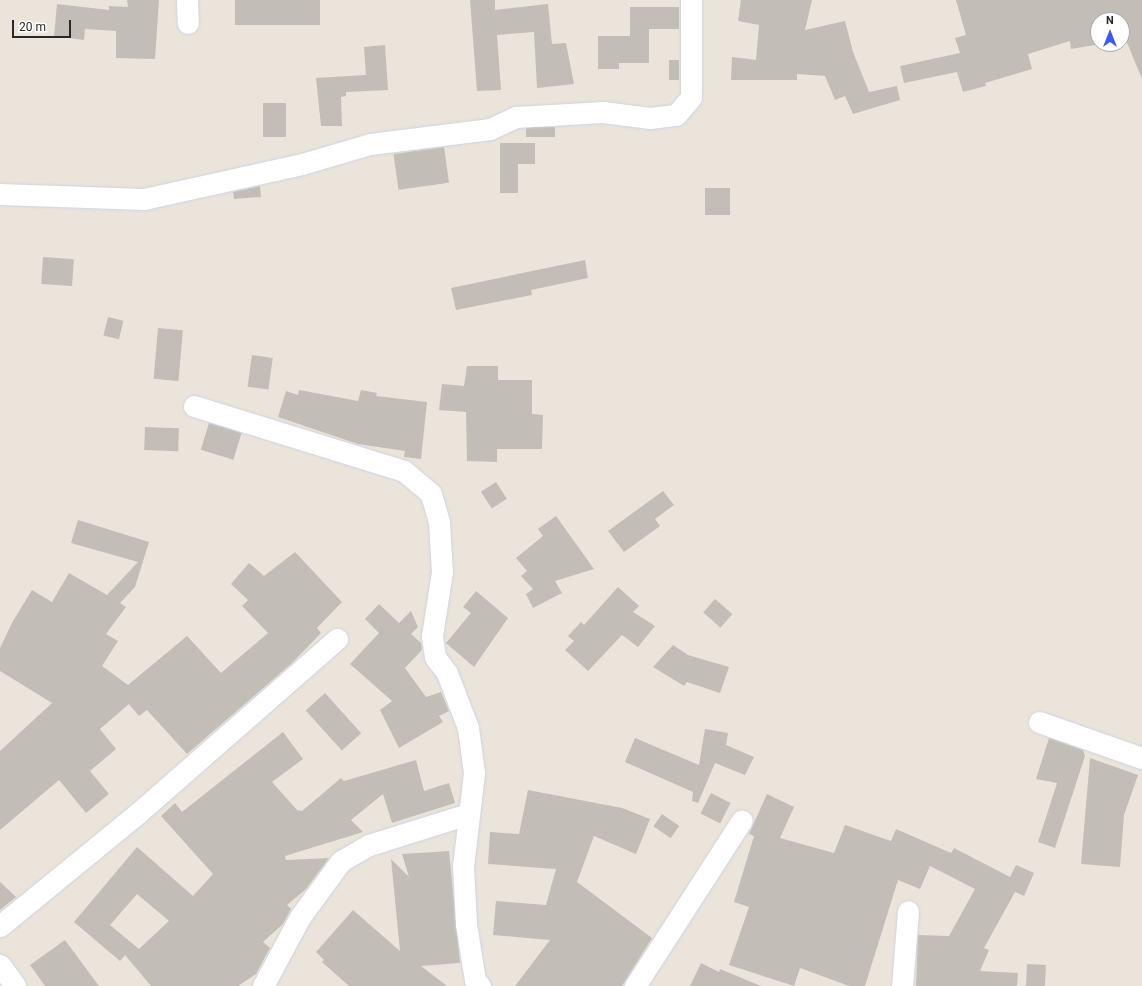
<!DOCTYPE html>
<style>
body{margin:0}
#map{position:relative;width:1142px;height:986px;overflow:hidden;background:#eae4da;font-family:Roboto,sans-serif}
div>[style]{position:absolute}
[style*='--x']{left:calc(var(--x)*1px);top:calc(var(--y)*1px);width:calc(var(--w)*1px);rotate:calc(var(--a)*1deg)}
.building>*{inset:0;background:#c2beb7;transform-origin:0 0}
.roads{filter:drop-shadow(0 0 1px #cfd2e1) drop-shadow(0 0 1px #cfd2e1)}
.minor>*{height:21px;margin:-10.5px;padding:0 10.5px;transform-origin:10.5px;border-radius:10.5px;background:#fff}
span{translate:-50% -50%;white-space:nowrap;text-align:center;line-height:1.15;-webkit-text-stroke:3px #fff;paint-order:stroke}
.north{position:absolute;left:1090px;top:12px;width:40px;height:40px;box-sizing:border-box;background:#fff;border:1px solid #a9a9a9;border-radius:50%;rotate:0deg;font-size:11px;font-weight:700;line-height:16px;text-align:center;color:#282828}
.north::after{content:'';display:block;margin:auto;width:14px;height:18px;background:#3d56f4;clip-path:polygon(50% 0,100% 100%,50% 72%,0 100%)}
.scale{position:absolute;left:12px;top:20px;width:59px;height:18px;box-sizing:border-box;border:2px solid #282828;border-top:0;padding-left:5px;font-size:12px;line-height:14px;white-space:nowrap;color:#282828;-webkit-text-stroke:3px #fff;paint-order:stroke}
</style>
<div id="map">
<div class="building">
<div style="clip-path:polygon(127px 0,159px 0,155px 59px,116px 58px,116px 31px,85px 29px,84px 40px,54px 36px,57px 4px,109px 10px,109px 6px,128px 7px)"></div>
<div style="left:235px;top:0;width:85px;height:25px"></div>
<div style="clip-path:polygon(470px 0,495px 0,495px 10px,548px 4px,552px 44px,566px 43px,574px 84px,537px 88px,534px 32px,497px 35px,501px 90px,477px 91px)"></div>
<div style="clip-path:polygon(741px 0,812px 0,805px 30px,845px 21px,853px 52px,869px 92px,897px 86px,900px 100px,853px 114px,845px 96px,835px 100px,825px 76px,797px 74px,797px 80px,731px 80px,732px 57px,756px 60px,759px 25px,738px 21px)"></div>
<div style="clip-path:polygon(956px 0,1142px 0,1142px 79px,1126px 40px,1122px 40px,1122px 20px,1098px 20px,1101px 44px,1071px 49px,1070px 41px,1028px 54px,1032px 69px,985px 83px,986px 86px,963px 92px,957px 72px,904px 83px,900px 66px,960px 53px,955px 38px,966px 35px)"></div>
<div style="clip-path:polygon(630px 7px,679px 7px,679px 29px,649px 29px,649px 63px,619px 63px,619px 69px,598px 69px,598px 36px,630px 36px)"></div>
<div style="clip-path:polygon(385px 45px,388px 90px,346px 92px,346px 96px,341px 97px,342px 126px,321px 126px,316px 78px,366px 75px,364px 47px)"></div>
<div style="left:669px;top:60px;width:10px;height:20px"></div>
<div style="left:263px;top:103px;width:23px;height:34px"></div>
<div style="left:555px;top:127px;width:10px;height:29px;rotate:90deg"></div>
<div style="clip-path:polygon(500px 143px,535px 143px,535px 164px,518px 164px,518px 193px,500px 193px)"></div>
<div style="left:444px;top:147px;width:36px;height:51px;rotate:82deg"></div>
<div style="clip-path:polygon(260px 186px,261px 197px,234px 199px,233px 192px)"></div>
<div style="left:730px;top:188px;width:27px;height:25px;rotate:90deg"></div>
<div style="left:43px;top:257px;width:31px;height:27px;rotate:4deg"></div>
<div style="clip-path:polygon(585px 260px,588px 278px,531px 290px,532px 295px,456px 310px,451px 288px)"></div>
<div style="left:108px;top:317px;width:16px;height:19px;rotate:14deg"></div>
<div style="left:158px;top:328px;width:25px;height:51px;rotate:5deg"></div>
<div style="left:252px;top:355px;width:21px;height:32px;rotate:8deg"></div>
<div style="clip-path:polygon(467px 366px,498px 366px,498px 380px,532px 380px,532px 414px,543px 415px,542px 449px,497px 449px,497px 462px,467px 461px,466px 412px,439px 410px,442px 384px,464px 386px)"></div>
<div style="clip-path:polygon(299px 390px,358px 401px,361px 390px,377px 393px,376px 396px,427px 402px,421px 459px,404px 457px,405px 451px,358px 444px,278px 417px,286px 391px,298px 395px)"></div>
<div style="left:209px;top:423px;width:34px;height:28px;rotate:17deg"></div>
<div style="left:145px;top:427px;width:34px;height:23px;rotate:2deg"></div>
<div style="left:496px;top:482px;width:20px;height:18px;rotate:57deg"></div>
<div style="clip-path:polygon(663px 491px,674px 505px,655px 519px,660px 526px,624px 552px,608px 531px)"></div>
<div style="clip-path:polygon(556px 516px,594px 569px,555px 581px,562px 593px,533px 608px,526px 594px,533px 589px,521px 576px,527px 571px,516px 558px,543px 536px,538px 529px)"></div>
<div style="clip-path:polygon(78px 520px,149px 542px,135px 587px,120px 603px,126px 607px,106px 634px,118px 641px,102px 666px,128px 685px,187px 636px,221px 673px,268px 633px,242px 606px,248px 600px,231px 584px,249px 563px,264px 576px,295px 552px,342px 602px,317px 628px,321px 633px,292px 663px,187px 754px,147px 710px,139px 716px,129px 704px,100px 729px,116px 749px,90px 771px,109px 794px,86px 813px,59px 780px,0 830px,0 751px,52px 703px,0 671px,0 648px,13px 621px,32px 590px,52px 602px,69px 573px,107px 595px,138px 562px,71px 543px)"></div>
<div style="clip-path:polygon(618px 587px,639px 606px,633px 612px,655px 626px,638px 647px,622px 635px,588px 671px,565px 650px,574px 641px,568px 636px,581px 622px,584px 625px)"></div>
<div style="clip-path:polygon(476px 591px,508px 618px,474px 667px,446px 643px,471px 613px,463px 607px)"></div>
<div style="left:715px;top:599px;width:23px;height:18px;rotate:41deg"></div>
<div style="clip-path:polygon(379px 604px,399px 623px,411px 611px,418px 627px,411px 634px,421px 643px,422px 650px,405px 668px,426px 697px,441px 692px,449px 711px,439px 716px,443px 722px,399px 748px,380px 710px,392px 701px,350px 664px,379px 633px,365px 619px)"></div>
<div style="clip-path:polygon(673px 645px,688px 655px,729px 667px,720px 693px,687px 682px,684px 686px,653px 667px)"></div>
<div style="left:325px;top:693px;width:54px;height:26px;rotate:48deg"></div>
<div style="clip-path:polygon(705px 729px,728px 733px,726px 745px,754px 757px,745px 775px,715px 763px,698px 803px,692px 801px,693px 792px,625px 762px,635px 738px,699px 765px)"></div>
<div style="clip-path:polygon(evenodd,283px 732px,303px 759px,272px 782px,297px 810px,302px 811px,341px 778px,344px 781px,416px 760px,424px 791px,449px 783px,455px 803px,392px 823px,383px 794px,351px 820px,363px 832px,285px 856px,286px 860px,329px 858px,306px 889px,287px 905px,291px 909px,283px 924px,263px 942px,270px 948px,256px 974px,238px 986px,151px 986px,125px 955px,120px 961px,74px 922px,137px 847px,193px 896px,213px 874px,161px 816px,175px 803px,182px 812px,283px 732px,137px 894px,169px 921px,139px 949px,110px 925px,137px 894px)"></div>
<div style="clip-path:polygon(1049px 738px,1083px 750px,1085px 756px,1055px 848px,1038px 842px,1057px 783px,1036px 779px)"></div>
<div style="clip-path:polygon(1090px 758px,1138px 775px,1124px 815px,1120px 867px,1081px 864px)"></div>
<div style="clip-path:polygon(528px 790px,622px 808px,650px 819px,636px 854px,594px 836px,577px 882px,652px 938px,622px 986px,515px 986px,550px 940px,493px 935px,496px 901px,546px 905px,556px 869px,488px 864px,490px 832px,519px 834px)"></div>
<div style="left:711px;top:793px;width:22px;height:23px;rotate:27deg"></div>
<div style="clip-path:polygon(767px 794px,794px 807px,780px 838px,834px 853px,845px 825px,891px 841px,896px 829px,951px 853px,954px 848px,1010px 877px,1016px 865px,1034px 873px,1024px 896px,1015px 892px,984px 948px,989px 950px,980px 971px,1018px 973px,1017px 986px,916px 986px,918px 935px,949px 936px,975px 889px,930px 866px,920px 889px,898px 880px,865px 986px,849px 986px,800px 968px,794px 986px,729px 965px,749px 907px,734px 902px,754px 836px,749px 834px)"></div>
<div style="left:662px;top:814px;width:21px;height:15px;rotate:35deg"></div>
<div style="clip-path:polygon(449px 851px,460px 963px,421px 966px,447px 986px,349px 986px,322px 962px,324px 960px,316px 952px,353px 910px,400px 951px,391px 859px,409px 877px,402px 854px)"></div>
<div style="clip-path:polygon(0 882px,16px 897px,0 910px)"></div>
<div style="clip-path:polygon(65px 940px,99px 986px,45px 986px,30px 965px)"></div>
<div style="clip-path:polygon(701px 963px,719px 972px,720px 969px,761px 986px,690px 986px)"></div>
<div style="left:1027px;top:964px;width:19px;height:22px;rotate:3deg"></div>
</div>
<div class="roads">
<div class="minor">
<div style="--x:187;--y:0;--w:23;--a:88"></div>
<div style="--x:0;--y:194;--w:144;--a:2"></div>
<div style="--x:144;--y:199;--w:162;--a:-12.5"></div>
<div style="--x:302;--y:164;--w:71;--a:-16.4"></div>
<div style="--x:370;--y:144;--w:121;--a:-7.1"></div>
<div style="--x:490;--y:129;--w:29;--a:-25"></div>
<div style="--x:516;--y:117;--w:87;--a:-3.3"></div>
<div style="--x:603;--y:112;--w:47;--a:7.3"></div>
<div style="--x:650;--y:118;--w:26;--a:-7"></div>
<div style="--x:676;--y:115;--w:23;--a:-50"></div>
<div style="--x:691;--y:97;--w:97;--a:-90"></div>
<div style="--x:194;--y:406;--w:220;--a:17.2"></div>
<div style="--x:404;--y:471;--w:35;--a:40"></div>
<div style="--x:431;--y:494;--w:29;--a:74"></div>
<div style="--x:439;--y:522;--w:50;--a:86.6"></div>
<div style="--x:442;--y:572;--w:65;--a:98.9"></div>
<div style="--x:432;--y:636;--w:21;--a:82"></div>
<div style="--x:435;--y:657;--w:20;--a:53"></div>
<div style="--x:447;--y:673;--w:59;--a:69.1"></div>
<div style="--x:468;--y:728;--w:45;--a:82.4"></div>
<div style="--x:474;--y:773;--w:94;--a:96.7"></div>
<div style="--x:463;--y:866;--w:58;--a:87"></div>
<div style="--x:466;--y:924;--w:57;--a:80.9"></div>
<div style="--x:475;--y:980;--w:8;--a:50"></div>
<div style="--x:1039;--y:722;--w:109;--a:19.3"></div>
<div style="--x:0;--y:926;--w:177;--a:-39.3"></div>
<div style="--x:137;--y:814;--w:266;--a:-41.2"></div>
<div style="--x:0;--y:965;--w:26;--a:54"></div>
<div style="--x:263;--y:986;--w:78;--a:-61.8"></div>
<div style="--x:300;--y:917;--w:69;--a:-53.8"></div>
<div style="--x:341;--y:861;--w:32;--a:-30"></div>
<div style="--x:369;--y:845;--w:104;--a:-17.4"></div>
<div style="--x:635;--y:986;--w:197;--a:-57.2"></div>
<div style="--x:902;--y:986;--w:75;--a:-85.4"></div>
</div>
</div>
<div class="north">N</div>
<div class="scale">20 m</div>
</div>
